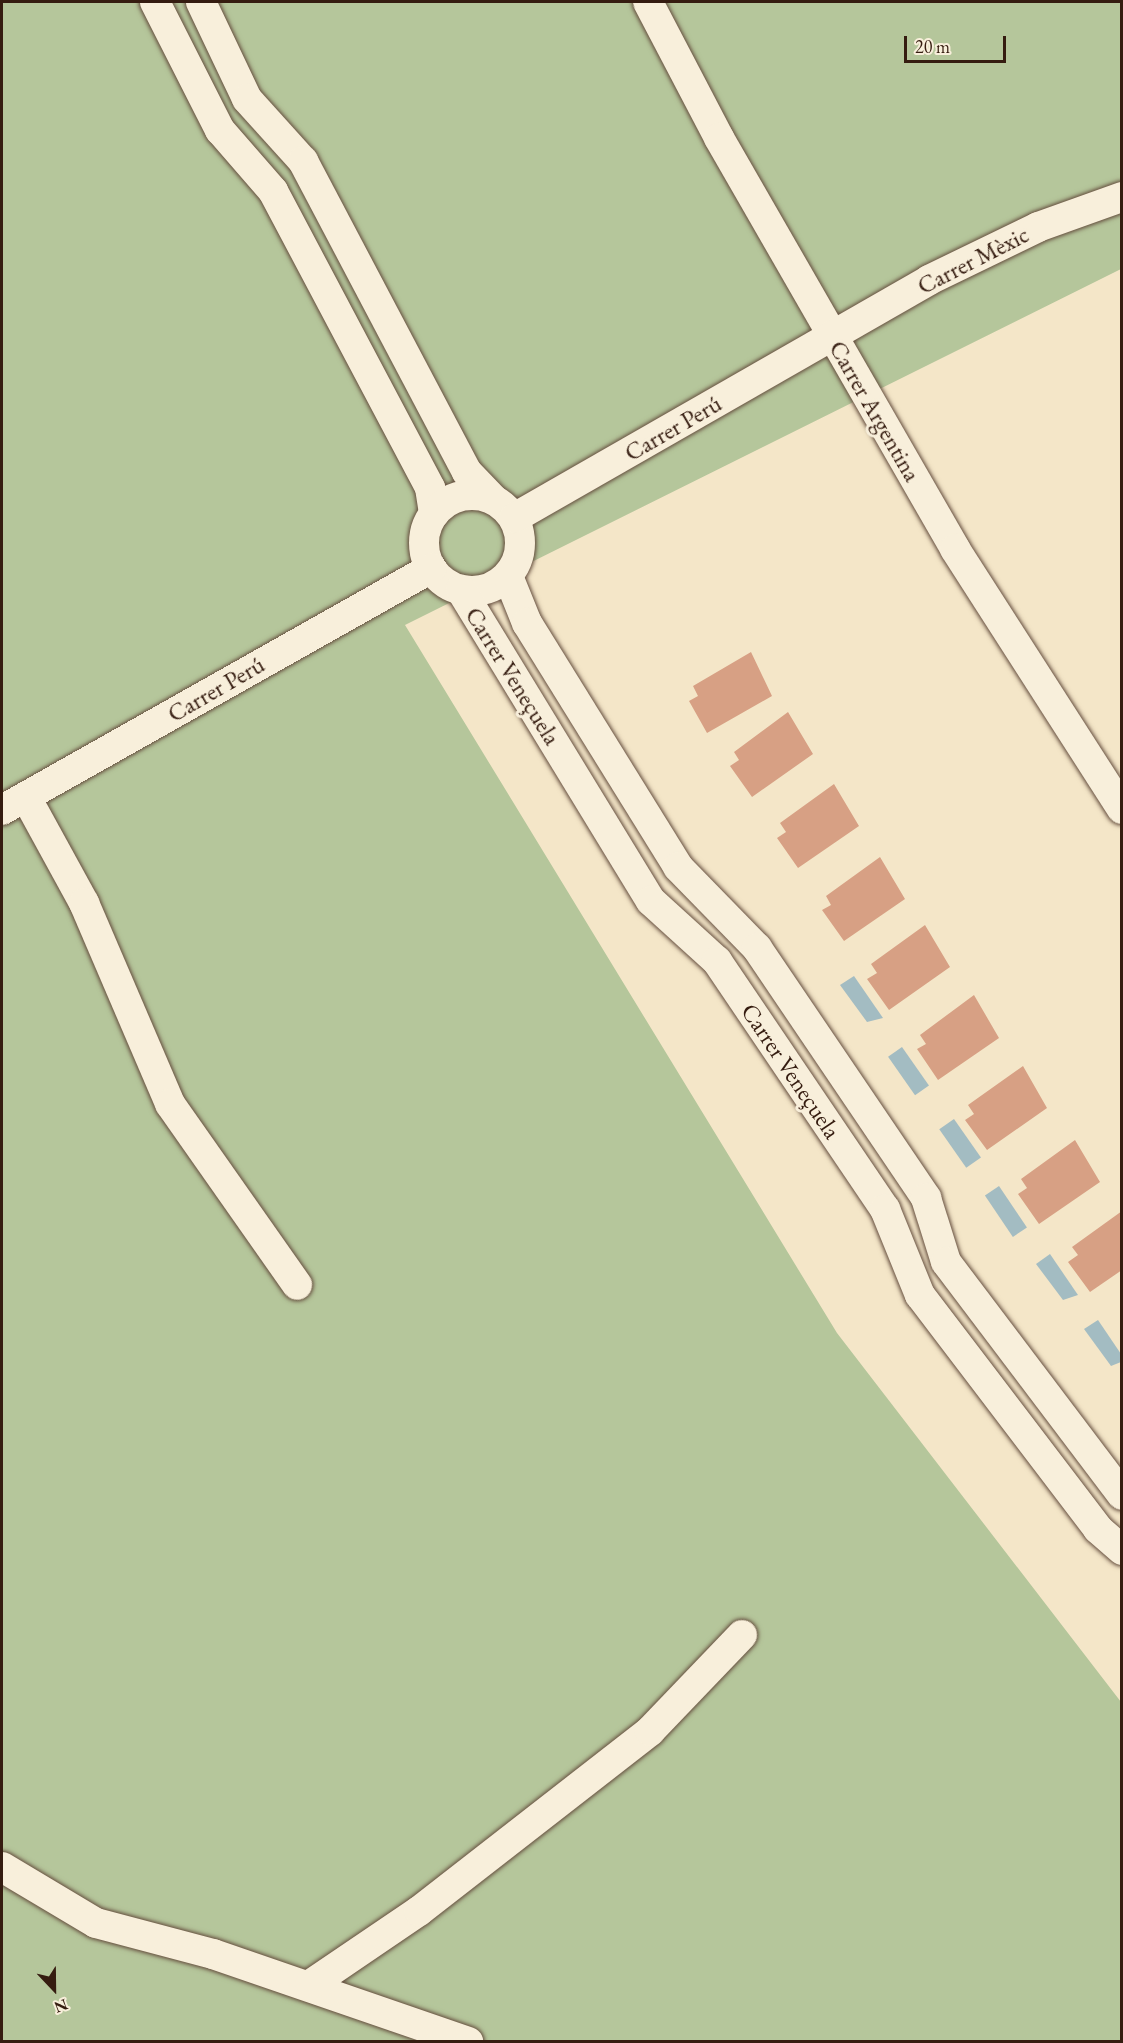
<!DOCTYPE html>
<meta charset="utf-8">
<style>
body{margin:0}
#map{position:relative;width:1123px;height:2043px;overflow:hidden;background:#f4e6c8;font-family:"EB Garamond",serif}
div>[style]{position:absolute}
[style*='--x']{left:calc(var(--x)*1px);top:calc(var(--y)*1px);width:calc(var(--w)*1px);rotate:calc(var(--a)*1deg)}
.green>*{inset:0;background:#b5c69b}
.water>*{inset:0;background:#a3bcc2;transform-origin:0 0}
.building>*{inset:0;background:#d7a084}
.roads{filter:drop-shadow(0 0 2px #654e3e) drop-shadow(0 0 2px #654e3e)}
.minor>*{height:30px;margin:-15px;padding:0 15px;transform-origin:15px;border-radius:15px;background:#f8efdb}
.minor>.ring{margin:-15px;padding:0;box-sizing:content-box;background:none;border:30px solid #f8efdb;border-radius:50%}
span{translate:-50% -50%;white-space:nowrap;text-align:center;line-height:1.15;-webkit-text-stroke:6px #f8efdb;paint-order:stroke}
.street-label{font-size:24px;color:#351c10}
.frame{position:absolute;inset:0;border:3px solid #351c10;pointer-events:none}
.north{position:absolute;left:24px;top:1959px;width:60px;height:60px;-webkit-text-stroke:4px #f8efdb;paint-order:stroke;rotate:158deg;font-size:16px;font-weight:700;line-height:24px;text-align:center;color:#351c10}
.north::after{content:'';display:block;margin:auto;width:21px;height:27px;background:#351c10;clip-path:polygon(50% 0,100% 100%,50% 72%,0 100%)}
.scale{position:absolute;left:904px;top:36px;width:102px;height:27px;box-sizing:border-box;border:3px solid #351c10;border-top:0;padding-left:8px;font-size:18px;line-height:21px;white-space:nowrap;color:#351c10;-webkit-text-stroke:4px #f8efdb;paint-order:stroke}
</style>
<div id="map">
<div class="green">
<div style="clip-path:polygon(2px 2px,1121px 2px,1121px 269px,405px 625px,837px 1333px,1121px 1702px,1121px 2041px,2px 2042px)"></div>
</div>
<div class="water">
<div style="clip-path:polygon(854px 976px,883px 1018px,867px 1022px,840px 985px)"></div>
<div style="left:902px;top:1047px;width:47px;height:17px;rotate:55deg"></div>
<div style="left:954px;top:1119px;width:47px;height:18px;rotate:55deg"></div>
<div style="left:999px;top:1186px;width:50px;height:17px;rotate:56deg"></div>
<div style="clip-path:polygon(1050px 1254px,1078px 1295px,1063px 1300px,1036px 1264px)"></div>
<div style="clip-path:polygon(1098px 1320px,1121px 1354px,1121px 1362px,1111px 1366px,1084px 1329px)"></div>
</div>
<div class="building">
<div style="clip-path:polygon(751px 652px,772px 696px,707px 733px,689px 701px,698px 696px,693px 686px)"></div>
<div style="clip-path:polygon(788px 712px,813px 754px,752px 797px,730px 766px,739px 760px,734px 752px)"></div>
<div style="clip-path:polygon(834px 784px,859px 826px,798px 868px,777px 838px,786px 832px,780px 823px)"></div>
<div style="clip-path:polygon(880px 857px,905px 899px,844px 941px,822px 910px,831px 905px,826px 896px)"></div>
<div style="clip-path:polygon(925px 925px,950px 967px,889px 1010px,867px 979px,877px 973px,871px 964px)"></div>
<div style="clip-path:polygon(974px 995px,999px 1038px,938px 1080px,917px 1049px,926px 1044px,920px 1035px)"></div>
<div style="clip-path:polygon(1023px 1066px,1047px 1108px,987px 1150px,965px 1120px,974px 1114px,968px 1105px)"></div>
<div style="clip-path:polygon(1075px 1140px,1100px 1182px,1039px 1224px,1018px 1194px,1027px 1188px,1021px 1179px)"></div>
<div style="clip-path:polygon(1122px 1211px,1122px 1270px,1090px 1292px,1068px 1262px,1078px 1255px,1072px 1247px)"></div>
</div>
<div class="roads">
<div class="minor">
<div style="--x:155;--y:2;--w:144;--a:63.1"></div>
<div style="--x:220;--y:130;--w:81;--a:49"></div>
<div style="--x:273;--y:191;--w:336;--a:62.1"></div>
<div style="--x:430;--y:488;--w:26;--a:81"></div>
<div style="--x:201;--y:2;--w:107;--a:64.6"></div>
<div style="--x:247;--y:99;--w:84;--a:47.9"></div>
<div style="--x:303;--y:161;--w:352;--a:62.2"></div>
<div style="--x:467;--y:472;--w:37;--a:46"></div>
<div style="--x:648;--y:2;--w:153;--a:62.4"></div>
<div style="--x:719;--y:138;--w:474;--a:60.1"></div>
<div style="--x:955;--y:549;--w:309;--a:57.3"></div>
<div class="ring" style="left:424px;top:495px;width:66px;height:66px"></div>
<div style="--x:514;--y:518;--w:478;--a:-29.8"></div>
<div style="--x:929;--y:280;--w:121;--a:-25.9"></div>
<div style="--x:1038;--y:227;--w:89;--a:-19.7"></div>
<div style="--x:508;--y:576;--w:51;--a:68"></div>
<div style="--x:527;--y:623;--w:287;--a:58.2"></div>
<div style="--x:678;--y:867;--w:113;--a:45.7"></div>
<div style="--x:757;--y:948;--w:302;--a:55.9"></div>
<div style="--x:926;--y:1198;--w:67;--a:72.6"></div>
<div style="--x:946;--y:1262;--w:292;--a:52.9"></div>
<div style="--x:461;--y:590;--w:364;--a:58.6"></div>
<div style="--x:651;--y:901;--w:89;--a:42.3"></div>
<div style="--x:717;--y:961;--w:300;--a:55.9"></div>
<div style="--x:885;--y:1209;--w:93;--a:67.9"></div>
<div style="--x:920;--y:1295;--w:294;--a:52.7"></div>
<div style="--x:1098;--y:1529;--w:32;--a:41"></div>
<div style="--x:26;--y:797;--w:121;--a:61.3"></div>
<div style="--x:84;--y:903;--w:219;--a:66.8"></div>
<div style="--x:170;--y:1104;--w:221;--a:54.9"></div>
<div style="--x:2;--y:810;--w:493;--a:-29.4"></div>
<div style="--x:2;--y:1867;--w:109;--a:30.8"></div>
<div style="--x:96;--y:1923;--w:121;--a:14.8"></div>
<div style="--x:213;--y:1954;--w:270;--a:19"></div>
<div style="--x:310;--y:1985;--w:132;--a:-34.2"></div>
<div style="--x:419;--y:1911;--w:293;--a:-37.9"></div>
<div style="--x:650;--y:1731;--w:133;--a:-46.2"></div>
</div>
</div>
<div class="street-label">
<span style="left:973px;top:260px;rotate:-27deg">Carrer Mèxic</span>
<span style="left:875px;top:411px;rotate:60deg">Carrer Argentina</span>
<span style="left:673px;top:428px;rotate:-30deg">Carrer Perú</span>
<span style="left:513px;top:676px;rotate:58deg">Carrer Veneçuela</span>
<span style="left:216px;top:689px;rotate:-30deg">Carrer Perú</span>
<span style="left:791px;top:1071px;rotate:56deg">Carrer Veneçuela</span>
</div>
<div class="frame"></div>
<div class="north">N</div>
<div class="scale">20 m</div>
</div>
